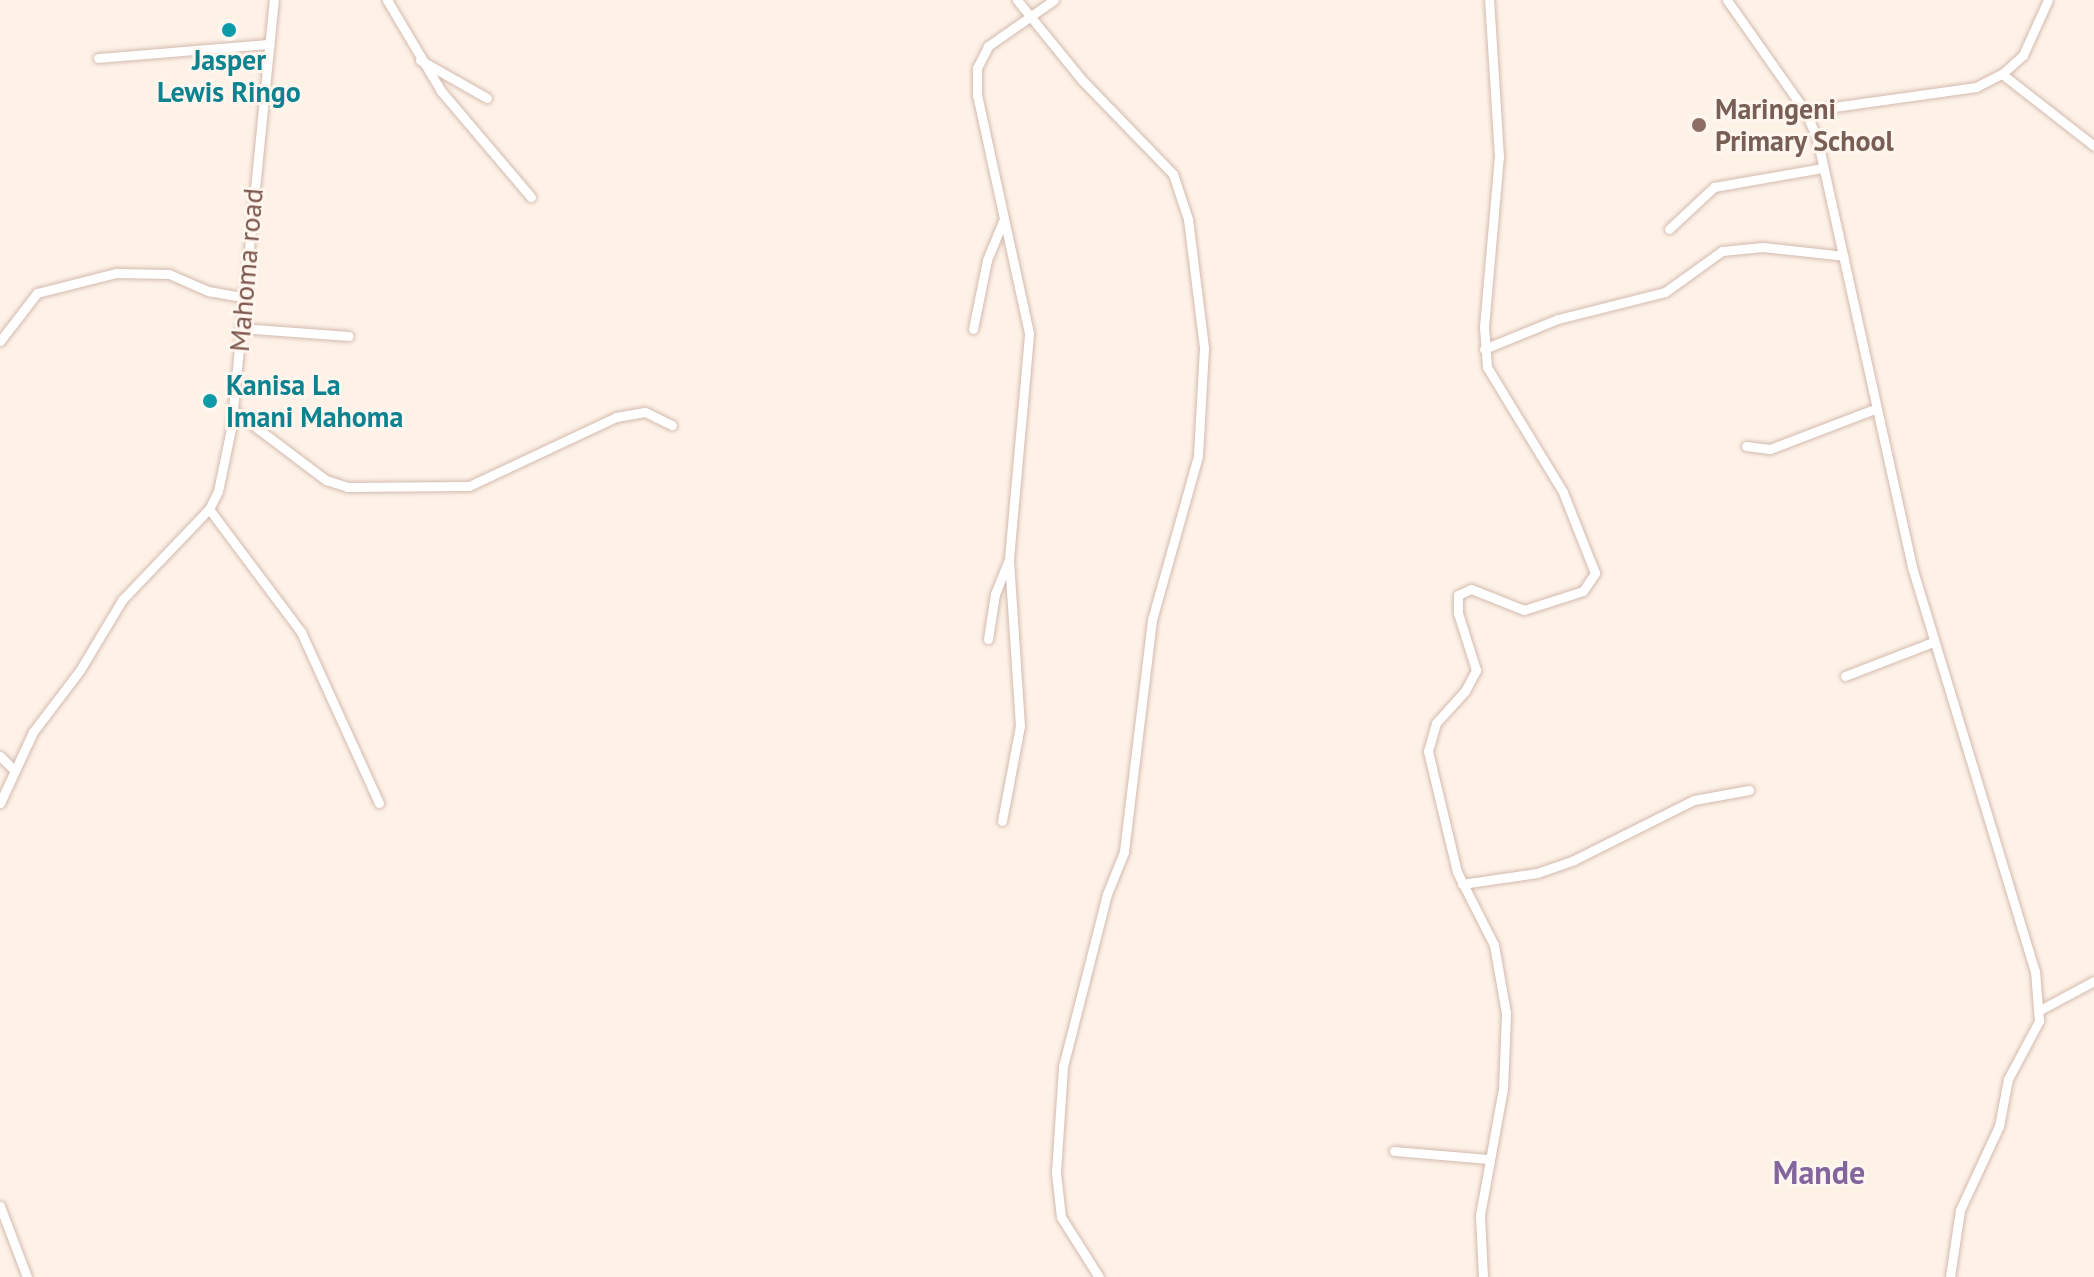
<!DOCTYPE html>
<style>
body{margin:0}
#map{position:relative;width:2094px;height:1277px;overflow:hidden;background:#fef2e7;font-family:"PT Sans",sans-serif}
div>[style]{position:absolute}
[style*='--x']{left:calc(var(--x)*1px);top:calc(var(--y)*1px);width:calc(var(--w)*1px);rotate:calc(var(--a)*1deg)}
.roads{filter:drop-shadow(0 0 2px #d3baae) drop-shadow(0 0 2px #d3baae)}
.minor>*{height:9px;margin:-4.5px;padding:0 4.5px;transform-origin:4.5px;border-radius:4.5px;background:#fff}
.dots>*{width:22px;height:22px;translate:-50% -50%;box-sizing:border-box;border:4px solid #fff6ef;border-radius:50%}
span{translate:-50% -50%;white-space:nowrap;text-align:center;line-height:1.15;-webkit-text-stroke:6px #fff6ef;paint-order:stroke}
.culture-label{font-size:28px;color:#0d838f;font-weight:700}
.left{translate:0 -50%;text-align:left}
.education-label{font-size:28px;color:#785e54;font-weight:700}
.street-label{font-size:28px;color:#7a5349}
.quarter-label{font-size:32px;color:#82659d;font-weight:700}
</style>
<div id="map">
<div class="roads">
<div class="minor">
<div style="--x:387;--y:0;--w:106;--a:59.3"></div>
<div style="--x:441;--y:91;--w:139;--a:49.7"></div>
<div style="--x:1017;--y:0;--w:103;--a:50.9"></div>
<div style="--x:1082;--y:80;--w:131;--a:45.9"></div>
<div style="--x:1173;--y:174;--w:47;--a:71.6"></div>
<div style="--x:1188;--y:219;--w:130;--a:82.9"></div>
<div style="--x:1204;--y:348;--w:108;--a:93.2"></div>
<div style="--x:1198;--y:456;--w:170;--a:105.7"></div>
<div style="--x:1152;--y:620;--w:234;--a:96.9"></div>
<div style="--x:1124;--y:852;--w:45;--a:112"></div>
<div style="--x:1107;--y:894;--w:179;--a:104.3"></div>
<div style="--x:1063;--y:1067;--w:106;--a:93.8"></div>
<div style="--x:1056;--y:1173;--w:44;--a:83.5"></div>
<div style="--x:1061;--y:1217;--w:71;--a:57.7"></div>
<div style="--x:1727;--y:0;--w:136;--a:54.9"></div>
<div style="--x:1805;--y:111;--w:30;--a:66"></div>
<div style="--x:1817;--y:138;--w:439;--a:77.5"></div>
<div style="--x:1912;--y:567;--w:422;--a:73.1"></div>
<div style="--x:2035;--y:971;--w:50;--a:85.4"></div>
<div style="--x:2039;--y:1021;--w:66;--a:118.1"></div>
<div style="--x:2008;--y:1079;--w:48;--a:100.8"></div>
<div style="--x:1999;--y:1126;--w:93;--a:114.9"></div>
<div style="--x:1960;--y:1210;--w:68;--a:98.5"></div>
<div style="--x:98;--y:58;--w:172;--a:-4.7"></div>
<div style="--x:420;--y:60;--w:77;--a:29.6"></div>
<div style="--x:2002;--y:74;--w:117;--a:38"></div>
<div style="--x:1805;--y:111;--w:173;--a:-8"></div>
<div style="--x:1976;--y:87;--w:29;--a:-27"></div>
<div style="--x:2002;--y:74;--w:28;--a:-42"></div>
<div style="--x:2023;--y:55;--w:60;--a:-65.6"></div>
<div style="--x:1669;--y:229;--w:62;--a:-43"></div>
<div style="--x:1714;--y:187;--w:111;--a:-9.9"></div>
<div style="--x:240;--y:328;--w:109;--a:4.2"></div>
<div style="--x:973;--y:329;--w:70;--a:-78.5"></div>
<div style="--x:987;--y:260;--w:42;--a:-67.7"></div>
<div style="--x:0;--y:341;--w:61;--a:-52.4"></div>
<div style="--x:37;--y:293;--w:81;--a:-14.2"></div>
<div style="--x:116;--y:273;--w:53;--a:1.1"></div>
<div style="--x:169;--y:274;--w:43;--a:23.6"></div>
<div style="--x:208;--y:291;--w:35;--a:10"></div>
<div style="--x:1484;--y:349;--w:80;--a:-22.1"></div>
<div style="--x:1558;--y:319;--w:110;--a:-14.2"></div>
<div style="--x:1665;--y:292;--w:70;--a:-35.7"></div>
<div style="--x:1722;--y:251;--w:41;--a:-5.6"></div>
<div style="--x:1763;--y:247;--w:81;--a:6.3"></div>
<div style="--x:233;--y:410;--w:116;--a:37"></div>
<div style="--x:326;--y:480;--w:22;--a:18"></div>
<div style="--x:347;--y:487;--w:122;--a:-0.5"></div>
<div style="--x:469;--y:486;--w:162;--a:-25.1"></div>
<div style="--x:616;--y:417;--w:29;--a:-10"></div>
<div style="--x:645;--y:412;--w:30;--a:26"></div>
<div style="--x:1746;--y:446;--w:24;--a:7"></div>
<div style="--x:1770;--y:449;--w:112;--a:-20.9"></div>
<div style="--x:209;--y:509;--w:154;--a:53.2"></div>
<div style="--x:301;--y:632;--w:188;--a:65.5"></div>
<div style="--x:988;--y:639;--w:46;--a:-81.2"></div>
<div style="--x:995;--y:594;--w:38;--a:-68"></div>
<div style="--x:1845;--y:676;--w:94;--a:-21.1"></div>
<div style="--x:0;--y:756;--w:20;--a:45"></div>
<div style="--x:0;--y:803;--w:78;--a:-65.1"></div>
<div style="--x:33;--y:732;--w:78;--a:-52.8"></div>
<div style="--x:80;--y:670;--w:82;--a:-59"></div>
<div style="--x:122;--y:600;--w:126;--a:-46.3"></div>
<div style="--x:209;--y:509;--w:20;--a:-63"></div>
<div style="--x:218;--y:491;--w:63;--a:-78.2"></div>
<div style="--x:231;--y:429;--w:431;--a:-84.3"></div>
<div style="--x:1002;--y:821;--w:97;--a:-79.3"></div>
<div style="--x:1020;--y:726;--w:167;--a:-93.8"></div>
<div style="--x:1009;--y:559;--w:227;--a:-84.9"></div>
<div style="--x:1029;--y:333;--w:244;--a:-102.3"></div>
<div style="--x:977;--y:95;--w:27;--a:-90"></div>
<div style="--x:977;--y:68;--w:25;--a:-63"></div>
<div style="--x:988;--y:46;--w:80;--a:-34.9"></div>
<div style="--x:1462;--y:884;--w:76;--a:-8.3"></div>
<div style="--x:1537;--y:873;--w:39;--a:-19"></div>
<div style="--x:1574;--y:860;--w:134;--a:-26.6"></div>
<div style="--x:1694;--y:800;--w:56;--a:-10.3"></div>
<div style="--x:2040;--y:1010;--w:61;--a:-28.2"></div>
<div style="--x:1394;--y:1151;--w:96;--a:4.8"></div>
<div style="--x:0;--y:1206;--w:76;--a:69.2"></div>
<div style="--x:1483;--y:1277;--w:62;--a:-92.8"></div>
<div style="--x:1480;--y:1215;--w:128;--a:-79.7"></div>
<div style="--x:1503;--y:1089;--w:76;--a:-87.7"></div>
<div style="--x:1506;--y:1013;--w:69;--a:-100"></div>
<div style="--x:1494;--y:945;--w:82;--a:-116.9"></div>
<div style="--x:1457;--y:872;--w:124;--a:-103.5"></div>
<div style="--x:1428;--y:751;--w:29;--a:-74"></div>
<div style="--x:1436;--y:723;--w:43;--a:-47.8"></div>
<div style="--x:1465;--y:691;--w:24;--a:-62"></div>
<div style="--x:1476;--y:670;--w:60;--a:-107.5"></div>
<div style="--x:1458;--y:613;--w:18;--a:-90"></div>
<div style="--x:1458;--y:595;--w:14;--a:-25"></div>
<div style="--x:1471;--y:589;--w:57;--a:21.6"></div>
<div style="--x:1524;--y:610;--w:62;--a:-17.9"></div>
<div style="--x:1583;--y:591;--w:22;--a:-56"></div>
<div style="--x:1595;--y:573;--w:87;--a:-111.6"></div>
<div style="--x:1563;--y:492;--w:146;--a:-121.3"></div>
<div style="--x:1487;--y:367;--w:40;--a:-94.3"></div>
<div style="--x:1484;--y:327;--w:171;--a:-85"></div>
<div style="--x:1499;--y:157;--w:157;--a:-93.6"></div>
</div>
</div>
<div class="dots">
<div style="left:229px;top:30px;background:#0f9aa8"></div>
<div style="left:1699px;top:125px;background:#8d6e63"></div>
<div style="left:210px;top:401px;background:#0f9aa8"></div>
</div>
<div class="culture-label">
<span style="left:229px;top:76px">Jasper<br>Lewis Ringo</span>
<span class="left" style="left:226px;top:401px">Kanisa La<br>Imani Mahoma</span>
</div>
<div class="education-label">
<span class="left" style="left:1715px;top:125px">Maringeni<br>Primary School</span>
</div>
<div class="street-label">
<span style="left:246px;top:270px;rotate:-85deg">Mahoma road</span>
</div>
<div class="quarter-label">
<span style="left:1819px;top:1172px">Mande</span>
</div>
</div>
